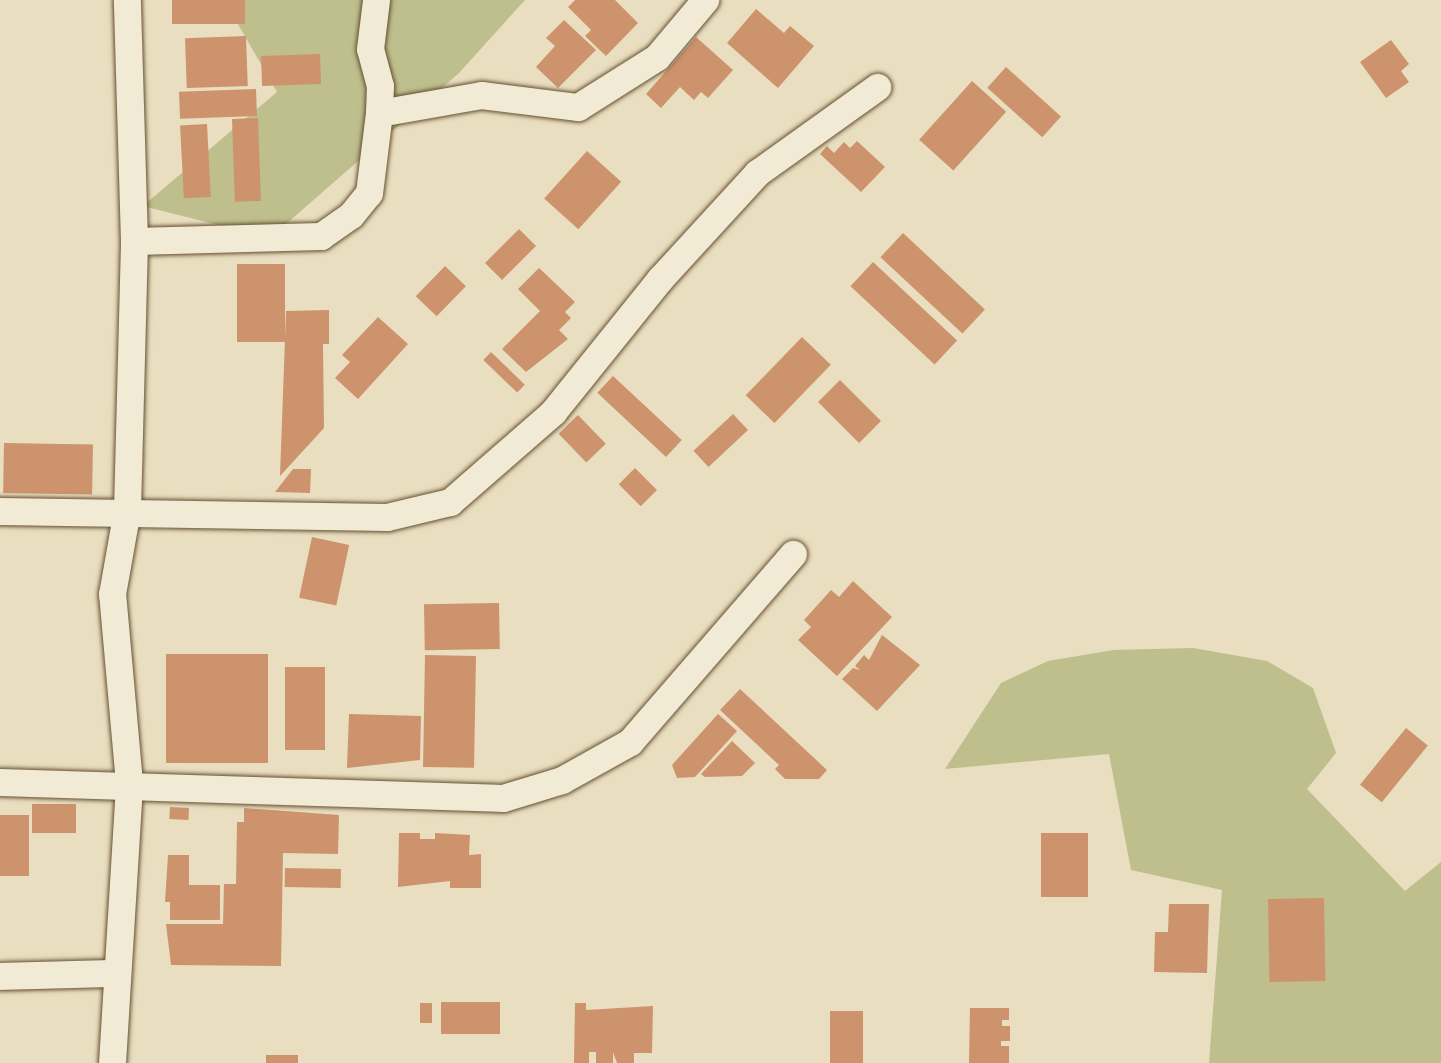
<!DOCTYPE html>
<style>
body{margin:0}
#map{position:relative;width:1441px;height:1063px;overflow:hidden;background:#e9debf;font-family:"Gentium Book Plus",serif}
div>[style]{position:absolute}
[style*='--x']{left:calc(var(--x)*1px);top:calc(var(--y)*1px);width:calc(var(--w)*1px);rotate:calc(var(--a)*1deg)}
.green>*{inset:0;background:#bebf8d}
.building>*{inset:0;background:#cc936d;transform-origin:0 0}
.roads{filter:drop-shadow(0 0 2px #665032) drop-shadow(0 0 2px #665032)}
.street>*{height:27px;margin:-13.5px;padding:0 13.5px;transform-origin:13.5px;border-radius:13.5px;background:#f1ead5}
span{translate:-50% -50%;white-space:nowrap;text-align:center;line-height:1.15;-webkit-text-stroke:5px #f1ead5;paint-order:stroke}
</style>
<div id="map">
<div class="green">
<div style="clip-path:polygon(224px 0,525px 0,459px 73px,270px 238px,143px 206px,277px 92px)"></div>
<div style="clip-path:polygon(1193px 648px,1267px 661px,1313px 688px,1336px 753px,1307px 789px,1405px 891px,1441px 862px,1441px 1063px,1209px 1063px,1222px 890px,1131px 870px,1109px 754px,945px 769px,1001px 683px,1048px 661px,1114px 650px)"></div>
</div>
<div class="building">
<div style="left:172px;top:0;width:73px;height:24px"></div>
<div style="clip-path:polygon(575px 0,615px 0,638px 23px,606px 56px,585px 36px,591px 30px,568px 7px)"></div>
<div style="clip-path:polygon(756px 9px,784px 33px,790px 26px,814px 46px,778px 88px,727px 43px)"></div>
<div style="clip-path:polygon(564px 20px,596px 50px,558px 88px,536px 67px,555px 46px,546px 38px)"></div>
<div style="left:246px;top:36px;width:50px;height:61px;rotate:88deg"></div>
<div style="clip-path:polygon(696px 37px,733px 70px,708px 98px,701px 92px,694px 100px,680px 87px,661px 108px,646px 94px)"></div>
<div style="clip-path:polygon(1391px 40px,1409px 64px,1401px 71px,1409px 82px,1386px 98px,1360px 62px)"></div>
<div style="left:320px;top:54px;width:30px;height:59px;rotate:88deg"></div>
<div style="left:1006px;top:67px;width:74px;height:28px;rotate:42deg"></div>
<div style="left:972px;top:81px;width:46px;height:79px;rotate:42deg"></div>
<div style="left:256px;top:89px;width:27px;height:77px;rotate:88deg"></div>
<div style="left:258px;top:118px;width:83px;height:26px;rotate:88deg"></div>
<div style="left:207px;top:124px;width:73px;height:27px;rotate:87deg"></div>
<div style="clip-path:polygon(857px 141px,885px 167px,861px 192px,820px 154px,827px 146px,834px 153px,844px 142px,850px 148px)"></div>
<div style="left:587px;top:151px;width:46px;height:64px;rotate:42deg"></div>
<div style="left:519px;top:229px;width:24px;height:48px;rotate:45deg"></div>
<div style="left:903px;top:233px;width:112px;height:33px;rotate:43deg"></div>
<div style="left:873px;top:262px;width:115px;height:33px;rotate:43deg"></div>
<div style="left:237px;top:264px;width:48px;height:78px"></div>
<div style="left:445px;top:266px;width:29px;height:42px;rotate:44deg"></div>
<div style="clip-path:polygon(539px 268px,575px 302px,565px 312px,571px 318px,559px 330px,568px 339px,526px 372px,502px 349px,540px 311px,518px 289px)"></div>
<div style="clip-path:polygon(329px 310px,329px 344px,323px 344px,324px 428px,280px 476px,286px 311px)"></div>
<div style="clip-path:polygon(378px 317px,408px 344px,358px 399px,335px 378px,350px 362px,342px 355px)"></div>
<div style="left:802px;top:337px;width:40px;height:81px;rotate:44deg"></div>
<div style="left:491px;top:352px;width:47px;height:11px;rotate:44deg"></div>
<div style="left:613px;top:376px;width:94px;height:23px;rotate:43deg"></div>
<div style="left:840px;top:380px;width:58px;height:31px;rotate:45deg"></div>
<div style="left:733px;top:414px;width:22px;height:54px;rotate:47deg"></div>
<div style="left:578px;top:415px;width:40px;height:27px;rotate:46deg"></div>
<div style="left:4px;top:443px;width:89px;height:50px;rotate:1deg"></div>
<div style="left:635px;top:468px;width:31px;height:23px;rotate:45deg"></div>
<div style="clip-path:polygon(293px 469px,311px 469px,310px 493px,275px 492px)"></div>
<div style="left:312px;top:537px;width:38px;height:62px;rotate:12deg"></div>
<div style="clip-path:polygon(853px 581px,892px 617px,837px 676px,798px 640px,811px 627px,804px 620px,831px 590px,839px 597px)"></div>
<div style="left:499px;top:603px;width:46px;height:75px;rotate:89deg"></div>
<div style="clip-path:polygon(882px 635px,920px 665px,877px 711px,842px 679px,853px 668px,860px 670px,855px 666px,864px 655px,869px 660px)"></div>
<div style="left:268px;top:654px;width:109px;height:102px;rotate:90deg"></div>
<div style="left:425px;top:655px;width:51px;height:112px;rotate:1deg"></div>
<div style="left:285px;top:667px;width:40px;height:83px"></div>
<div style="clip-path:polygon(740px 689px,827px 770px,819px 779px,785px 779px,775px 769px,779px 765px,720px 710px)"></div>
<div style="clip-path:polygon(349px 714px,421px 716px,420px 760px,347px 768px)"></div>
<div style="clip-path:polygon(718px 714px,737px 731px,695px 777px,677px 778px,672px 765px)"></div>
<div style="left:1406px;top:728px;width:28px;height:73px;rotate:39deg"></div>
<div style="clip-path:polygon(732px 741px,755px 763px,742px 776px,705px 777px,701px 774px)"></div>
<div style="left:76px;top:804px;width:29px;height:44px;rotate:90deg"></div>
<div style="left:170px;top:807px;width:19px;height:12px;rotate:3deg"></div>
<div style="clip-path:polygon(244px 808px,339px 815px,338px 854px,283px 853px,281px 966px,171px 965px,166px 924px,223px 924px,224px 884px,236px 884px,237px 822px,244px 822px)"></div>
<div style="left:0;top:815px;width:29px;height:61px"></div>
<div style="clip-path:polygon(399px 833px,420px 833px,420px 839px,435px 839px,435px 833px,470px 835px,469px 855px,481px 854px,481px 888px,450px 888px,450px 881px,398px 887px)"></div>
<div style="left:1041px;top:833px;width:47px;height:64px"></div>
<div style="clip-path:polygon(168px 855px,189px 855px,189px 885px,220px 885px,220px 920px,170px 920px,170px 902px,165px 902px)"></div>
<div style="left:285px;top:868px;width:56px;height:19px;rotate:1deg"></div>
<div style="left:1324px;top:898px;width:83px;height:56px;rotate:89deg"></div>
<div style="clip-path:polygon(1169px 904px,1209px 904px,1207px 973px,1154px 972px,1155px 932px,1168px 932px)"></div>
<div style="left:441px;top:1002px;width:59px;height:32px"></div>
<div style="left:420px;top:1003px;width:12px;height:20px"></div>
<div style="clip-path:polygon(575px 1003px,586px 1003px,586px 1010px,653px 1006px,652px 1053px,634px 1053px,634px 1063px,617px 1063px,613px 1052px,613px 1063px,596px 1063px,596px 1052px,589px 1052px,589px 1063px,574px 1063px)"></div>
<div style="clip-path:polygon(970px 1008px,1009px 1008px,1009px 1020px,1002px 1020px,1002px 1026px,1010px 1026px,1010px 1041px,1001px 1041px,1001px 1046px,1009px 1046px,1009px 1063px,969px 1063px)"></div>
<div style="left:830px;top:1011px;width:33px;height:52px"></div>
<div style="left:266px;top:1055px;width:32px;height:8px"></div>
</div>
<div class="roads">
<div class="street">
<div style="--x:379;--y:113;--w:104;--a:-10"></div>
<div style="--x:481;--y:95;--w:98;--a:7.1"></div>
<div style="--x:578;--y:107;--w:93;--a:-32.3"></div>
<div style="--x:657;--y:57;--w:75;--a:-49.9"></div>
<div style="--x:134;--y:241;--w:187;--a:-1.5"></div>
<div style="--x:321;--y:236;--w:37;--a:-35"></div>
<div style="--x:351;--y:215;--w:28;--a:-51"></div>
<div style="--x:369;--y:193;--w:81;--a:-82.9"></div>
<div style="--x:379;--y:113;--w:27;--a:-88"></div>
<div style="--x:380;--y:86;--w:38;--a:-105"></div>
<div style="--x:370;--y:49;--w:49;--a:-83"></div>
<div style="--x:0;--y:511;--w:387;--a:0.9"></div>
<div style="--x:387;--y:517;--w:65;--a:-13.4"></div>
<div style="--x:450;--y:502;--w:137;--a:-41.1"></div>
<div style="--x:553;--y:412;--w:171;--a:-51.2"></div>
<div style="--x:660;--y:279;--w:144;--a:-47.5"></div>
<div style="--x:757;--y:173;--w:148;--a:-35.6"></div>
<div style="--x:0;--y:782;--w:503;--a:1.82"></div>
<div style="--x:503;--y:798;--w:62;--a:-17"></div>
<div style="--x:562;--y:780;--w:78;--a:-29.2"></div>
<div style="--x:630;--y:742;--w:249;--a:-49.1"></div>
<div style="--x:0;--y:976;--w:116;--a:-1.5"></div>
<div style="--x:112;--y:1063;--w:281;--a:-86.5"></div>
<div style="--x:129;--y:783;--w:190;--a:-95.1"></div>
<div style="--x:112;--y:594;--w:85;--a:-79.9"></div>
<div style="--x:127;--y:510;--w:269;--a:-88.5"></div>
<div style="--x:134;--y:241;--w:241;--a:-91.7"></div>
</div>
</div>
</div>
